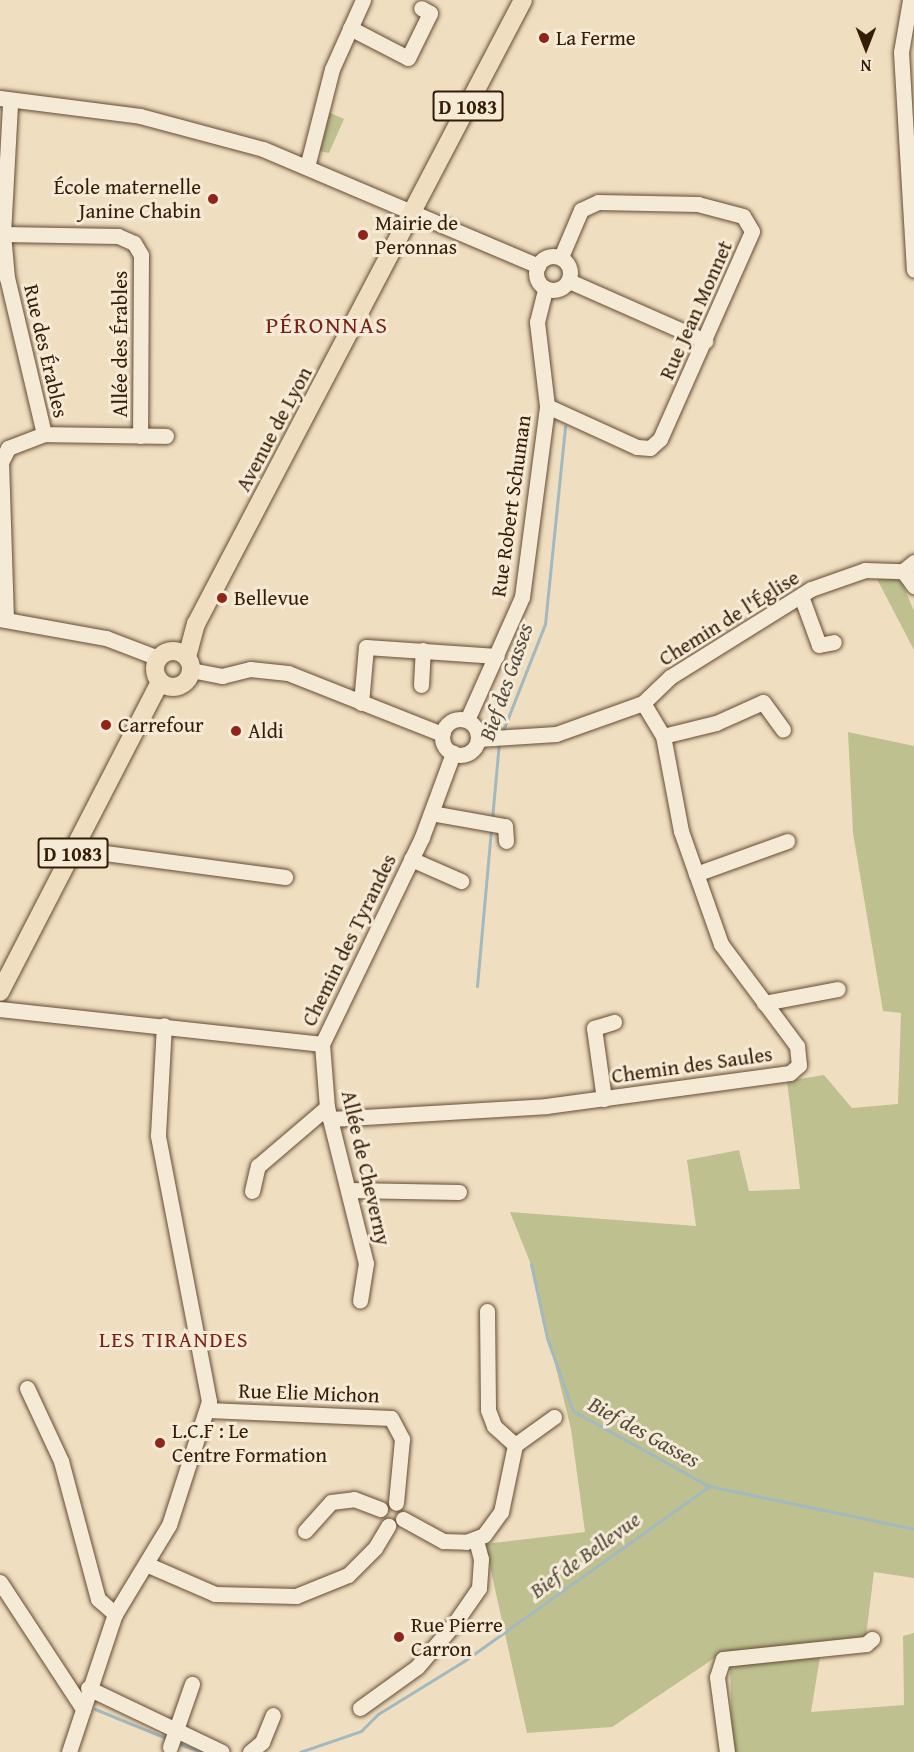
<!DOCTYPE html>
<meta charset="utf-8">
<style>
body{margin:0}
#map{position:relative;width:914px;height:1752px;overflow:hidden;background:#f0dec0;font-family:"Gentium Book Plus",serif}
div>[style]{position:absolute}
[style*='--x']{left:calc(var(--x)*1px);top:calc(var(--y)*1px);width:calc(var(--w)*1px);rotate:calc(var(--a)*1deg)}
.green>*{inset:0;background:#bec08f}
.stream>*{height:3px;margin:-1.5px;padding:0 1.5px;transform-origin:1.5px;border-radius:1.5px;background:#a1b9bf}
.roads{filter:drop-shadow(0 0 2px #644c34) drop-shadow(0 0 2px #644c34)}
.minor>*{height:15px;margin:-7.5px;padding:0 7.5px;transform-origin:7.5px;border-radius:7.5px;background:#f5ead6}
.minor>.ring{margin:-7.5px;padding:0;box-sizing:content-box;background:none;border:15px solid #f5ead6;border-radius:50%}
.major>*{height:18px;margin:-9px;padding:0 9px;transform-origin:9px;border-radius:9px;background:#f0dec0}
.major>.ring{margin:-9px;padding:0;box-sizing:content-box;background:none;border:18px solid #f0dec0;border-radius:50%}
.dots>*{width:16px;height:16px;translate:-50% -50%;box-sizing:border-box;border:3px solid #f5ead6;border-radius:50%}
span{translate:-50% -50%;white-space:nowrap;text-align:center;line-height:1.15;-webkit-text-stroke:6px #f5ead6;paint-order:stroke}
.shield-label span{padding:2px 4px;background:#f5ead6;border:2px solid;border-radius:4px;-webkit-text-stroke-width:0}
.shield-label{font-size:20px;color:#351c05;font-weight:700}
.poi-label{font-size:21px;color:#351c05}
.left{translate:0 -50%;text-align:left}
.right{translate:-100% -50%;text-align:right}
.street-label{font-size:21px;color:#351c05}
.water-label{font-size:22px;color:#554b3d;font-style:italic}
.neighbourhood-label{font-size:22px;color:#7a1f14;letter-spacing:1.5px}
.quarter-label{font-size:24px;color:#7a1f14;letter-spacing:1.5px}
.north{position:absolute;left:836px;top:18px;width:60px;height:60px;-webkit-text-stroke:4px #f5ead6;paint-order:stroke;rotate:180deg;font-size:16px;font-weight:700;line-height:24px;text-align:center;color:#351c05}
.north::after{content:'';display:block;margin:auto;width:21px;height:27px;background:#351c05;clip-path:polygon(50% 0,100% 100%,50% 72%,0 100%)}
</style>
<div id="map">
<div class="green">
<div style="clip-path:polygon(328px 112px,344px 119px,329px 153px,319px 151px)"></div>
<div style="clip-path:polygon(887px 574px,902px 583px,914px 611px,914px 650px,877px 579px)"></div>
<div style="clip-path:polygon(848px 732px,914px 746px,914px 1578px,874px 1572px,866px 1636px,716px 1657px,612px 1727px,527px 1733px,485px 1544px,585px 1532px,571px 1429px,530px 1262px,510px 1212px,696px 1226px,687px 1160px,739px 1150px,749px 1191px,800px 1189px,787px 1081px,824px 1075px,852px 1108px,898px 1104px,901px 1013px,883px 1011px,853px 833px)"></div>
<div style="clip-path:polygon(914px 1633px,914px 1752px,732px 1752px,730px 1664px,821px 1651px,811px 1712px,904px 1705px,903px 1636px)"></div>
</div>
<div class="stream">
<div style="--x:502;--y:733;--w:117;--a:-68.5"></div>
<div style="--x:545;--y:624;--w:199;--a:-84.2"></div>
<div style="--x:492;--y:819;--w:77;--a:-84.8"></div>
<div style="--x:477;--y:986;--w:159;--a:-84.9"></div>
<div style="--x:531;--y:1264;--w:76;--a:77.8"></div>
<div style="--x:547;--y:1338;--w:77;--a:70.4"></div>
<div style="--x:573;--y:1411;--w:155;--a:28.9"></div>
<div style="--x:95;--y:1709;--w:79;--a:22.3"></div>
<div style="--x:177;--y:1743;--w:25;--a:21"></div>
<div style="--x:300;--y:1752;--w:65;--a:-19"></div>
<div style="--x:361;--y:1731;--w:24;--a:-45"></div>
<div style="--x:378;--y:1714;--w:101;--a:-31.6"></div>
<div style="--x:464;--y:1661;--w:301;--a:-35.5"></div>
<div style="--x:709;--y:1486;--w:209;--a:11.8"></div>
</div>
<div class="roads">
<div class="minor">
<div style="--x:910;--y:0;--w:53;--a:99.8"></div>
<div style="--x:901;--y:52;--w:218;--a:86.6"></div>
<div style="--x:350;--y:28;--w:65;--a:27.3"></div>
<div style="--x:408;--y:58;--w:50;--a:-63.9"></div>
<div style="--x:430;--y:13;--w:10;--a:-151"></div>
<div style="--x:0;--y:98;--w:141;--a:7.3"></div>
<div style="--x:140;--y:116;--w:127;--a:15"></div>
<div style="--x:263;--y:149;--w:299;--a:23"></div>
<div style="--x:307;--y:167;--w:101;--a:-75.7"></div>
<div style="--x:332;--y:69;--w:76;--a:-65.8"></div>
<div style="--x:3;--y:234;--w:115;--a:1"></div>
<div style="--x:118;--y:236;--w:17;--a:24"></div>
<div style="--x:134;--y:243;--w:14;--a:60"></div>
<div style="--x:141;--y:255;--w:181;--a:90.3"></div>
<div class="ring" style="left:536px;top:256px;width:19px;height:19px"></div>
<div style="--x:569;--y:281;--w:149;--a:23.8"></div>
<div style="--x:547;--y:406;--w:99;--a:24.5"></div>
<div style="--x:637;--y:447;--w:13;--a:4"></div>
<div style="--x:650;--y:448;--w:13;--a:-42"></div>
<div style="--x:660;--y:439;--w:227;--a:-66.1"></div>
<div style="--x:752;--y:231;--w:17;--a:-121"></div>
<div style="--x:743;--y:216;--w:47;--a:-165.1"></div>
<div style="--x:698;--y:204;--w:100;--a:-178.9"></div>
<div style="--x:598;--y:202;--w:19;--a:155"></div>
<div style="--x:581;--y:210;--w:51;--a:113.1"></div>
<div style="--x:44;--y:434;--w:122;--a:0.9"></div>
<div style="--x:914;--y:562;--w:14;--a:141"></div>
<div style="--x:903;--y:571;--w:19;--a:54"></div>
<div style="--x:801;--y:596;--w:52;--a:69.8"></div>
<div style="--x:819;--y:645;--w:15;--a:-11"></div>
<div style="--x:0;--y:619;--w:108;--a:10.2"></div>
<div style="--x:106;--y:638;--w:56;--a:21"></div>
<div style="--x:6;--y:620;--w:158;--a:-91.8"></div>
<div style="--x:1;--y:462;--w:16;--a:-63"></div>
<div style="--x:8;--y:448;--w:39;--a:-21"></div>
<div style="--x:44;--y:434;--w:160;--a:-103.3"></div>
<div style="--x:7;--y:278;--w:44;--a:-95.2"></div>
<div style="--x:3;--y:234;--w:131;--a:-86.9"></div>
<div style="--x:191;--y:670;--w:32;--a:11"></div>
<div style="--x:222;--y:676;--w:29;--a:-14"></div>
<div style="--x:250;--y:669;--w:38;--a:6"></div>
<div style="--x:288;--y:673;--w:166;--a:21.6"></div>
<div style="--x:421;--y:685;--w:35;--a:-87"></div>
<div style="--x:361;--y:703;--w:56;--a:-84.9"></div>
<div style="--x:366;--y:647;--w:131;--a:3.9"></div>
<div class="ring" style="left:442px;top:719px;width:21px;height:21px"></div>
<div style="--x:467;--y:720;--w:135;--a:-65.9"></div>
<div style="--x:522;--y:597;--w:193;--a:-82.5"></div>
<div style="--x:547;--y:406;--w:85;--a:-96.8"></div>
<div style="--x:537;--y:322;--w:34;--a:-76"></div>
<div style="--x:663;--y:736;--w:55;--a:-13.8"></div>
<div style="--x:716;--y:723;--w:51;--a:-24.1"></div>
<div style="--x:763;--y:702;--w:34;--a:54"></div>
<div style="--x:478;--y:739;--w:78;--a:-3.7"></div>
<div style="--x:556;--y:734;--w:92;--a:-19.6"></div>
<div style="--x:643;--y:703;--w:37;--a:-44"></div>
<div style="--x:670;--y:677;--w:166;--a:-32"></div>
<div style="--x:811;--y:589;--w:57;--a:-19.4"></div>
<div style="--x:865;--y:570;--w:38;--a:2"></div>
<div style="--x:431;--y:813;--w:75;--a:10"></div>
<div style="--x:505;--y:826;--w:15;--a:86"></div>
<div style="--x:75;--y:849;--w:212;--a:7.6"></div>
<div style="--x:411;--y:859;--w:55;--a:23.7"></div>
<div style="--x:696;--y:874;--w:97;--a:-19.9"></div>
<div style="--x:764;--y:1003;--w:75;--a:-10.7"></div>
<div style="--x:0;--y:1009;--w:324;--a:6.2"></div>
<div style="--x:322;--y:1044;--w:230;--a:-64.2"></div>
<div style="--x:422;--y:837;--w:90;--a:-69.7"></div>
<div style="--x:322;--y:1044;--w:63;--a:85.5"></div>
<div style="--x:327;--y:1107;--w:161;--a:76"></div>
<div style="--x:366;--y:1263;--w:38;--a:99"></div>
<div style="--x:604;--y:1099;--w:72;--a:-98"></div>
<div style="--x:594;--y:1028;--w:21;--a:-17"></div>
<div style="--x:330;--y:1119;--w:216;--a:-3.4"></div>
<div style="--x:546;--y:1106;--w:246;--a:-7.7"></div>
<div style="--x:790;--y:1073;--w:12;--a:-42"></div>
<div style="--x:799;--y:1065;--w:19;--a:-96"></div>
<div style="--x:797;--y:1046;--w:127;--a:-126.7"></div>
<div style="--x:721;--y:944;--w:120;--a:-109.5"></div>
<div style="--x:681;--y:831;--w:97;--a:-100.7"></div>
<div style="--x:663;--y:736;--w:39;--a:-121"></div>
<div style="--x:349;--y:1190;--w:110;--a:1"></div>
<div style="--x:252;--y:1191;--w:26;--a:-77"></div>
<div style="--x:258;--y:1166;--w:91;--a:-40.5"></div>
<div style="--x:487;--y:1311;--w:99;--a:89.4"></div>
<div style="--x:488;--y:1410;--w:17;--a:69"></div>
<div style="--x:494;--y:1426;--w:28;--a:42"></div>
<div style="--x:27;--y:1388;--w:81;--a:65"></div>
<div style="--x:61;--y:1461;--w:143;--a:75"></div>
<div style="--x:98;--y:1599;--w:23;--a:41"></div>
<div style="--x:208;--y:1410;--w:183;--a:2.5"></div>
<div style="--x:391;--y:1418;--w:24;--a:62"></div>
<div style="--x:402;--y:1439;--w:64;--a:95.4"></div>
<div style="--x:403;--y:1519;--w:46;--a:28.8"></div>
<div style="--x:443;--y:1541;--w:23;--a:2"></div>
<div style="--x:466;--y:1542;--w:19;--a:-21"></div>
<div style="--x:484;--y:1535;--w:29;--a:-54"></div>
<div style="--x:501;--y:1512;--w:68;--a:-78.2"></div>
<div style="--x:515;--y:1445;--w:48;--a:-35.7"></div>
<div style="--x:305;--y:1531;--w:39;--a:-48"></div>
<div style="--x:331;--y:1502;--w:23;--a:-7"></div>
<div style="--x:354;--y:1499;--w:28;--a:21"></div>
<div style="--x:146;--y:1564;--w:75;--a:23.5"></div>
<div style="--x:215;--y:1594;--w:81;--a:1.4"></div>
<div style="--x:296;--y:1596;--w:56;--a:-22"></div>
<div style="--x:348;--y:1575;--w:38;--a:-45"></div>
<div style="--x:375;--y:1548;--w:26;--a:-59"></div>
<div style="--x:0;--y:1582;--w:152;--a:56.8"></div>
<div style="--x:88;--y:1688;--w:148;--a:25.5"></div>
<div style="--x:360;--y:1708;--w:70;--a:-35.7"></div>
<div style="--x:417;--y:1667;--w:57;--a:-49.3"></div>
<div style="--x:454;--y:1624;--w:44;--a:-55.2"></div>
<div style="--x:479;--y:1588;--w:29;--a:-86"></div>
<div style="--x:481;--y:1559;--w:20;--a:-105"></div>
<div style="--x:170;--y:1747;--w:67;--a:-70.8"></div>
<div style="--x:69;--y:1752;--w:145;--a:-71.6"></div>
<div style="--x:115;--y:1614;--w:104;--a:-58.8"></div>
<div style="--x:169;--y:1525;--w:130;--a:-72.1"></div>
<div style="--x:209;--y:1401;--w:271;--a:-100.9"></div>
<div style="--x:158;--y:1135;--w:110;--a:-86.9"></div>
<div style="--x:250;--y:1752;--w:16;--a:-40"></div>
<div style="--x:262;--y:1742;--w:29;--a:-68"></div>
<div style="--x:727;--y:1752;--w:76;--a:-97.6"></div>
<div style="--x:717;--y:1677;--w:19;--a:-72"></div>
<div style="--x:723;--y:1659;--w:144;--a:-6"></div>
<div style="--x:866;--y:1644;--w:8;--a:-40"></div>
</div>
<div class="major">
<div class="ring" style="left:155px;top:651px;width:18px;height:18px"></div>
<div style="--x:187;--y:657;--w:34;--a:-75"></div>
<div style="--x:196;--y:624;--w:704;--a:-62.34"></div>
<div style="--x:0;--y:992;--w:349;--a:-62.7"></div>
</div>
</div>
<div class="dots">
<div style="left:544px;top:38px;background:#8f2418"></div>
<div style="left:213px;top:199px;background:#8f2418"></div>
<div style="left:363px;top:235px;background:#8f2418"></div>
<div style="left:222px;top:598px;background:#8f2418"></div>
<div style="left:106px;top:725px;background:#8f2418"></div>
<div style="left:236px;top:731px;background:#8f2418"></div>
<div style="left:160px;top:1443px;background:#8f2418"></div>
<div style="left:399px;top:1637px;background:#8f2418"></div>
</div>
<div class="shield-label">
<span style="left:468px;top:106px">D 1083</span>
<span style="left:73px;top:853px">D 1083</span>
</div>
<div class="poi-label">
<span class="left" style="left:556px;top:38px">La Ferme</span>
<span class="right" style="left:201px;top:199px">École maternelle<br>Janine Chabin</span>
<span class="left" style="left:375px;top:235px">Mairie de<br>Peronnas</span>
<span class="left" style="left:234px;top:598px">Bellevue</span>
<span class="left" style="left:118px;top:725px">Carrefour</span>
<span class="left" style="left:248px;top:731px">Aldi</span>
<span class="left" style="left:172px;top:1443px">L.C.F : Le<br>Centre Formation</span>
<span class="left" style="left:411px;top:1637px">Rue Pierre<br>Carron</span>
</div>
<div class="street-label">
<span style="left:696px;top:310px;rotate:-66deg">Rue Jean Monnet</span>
<span style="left:120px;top:344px;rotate:-90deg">Allée des Érables</span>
<span style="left:46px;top:351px;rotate:77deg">Rue des Érables</span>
<span style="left:274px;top:429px;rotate:-62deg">Avenue de Lyon</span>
<span style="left:511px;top:506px;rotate:-82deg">Rue Robert Schuman</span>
<span style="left:729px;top:618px;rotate:-32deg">Chemin de l'Église</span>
<span style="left:349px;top:940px;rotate:-64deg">Chemin des Tyrandes</span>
<span style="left:692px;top:1065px;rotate:-8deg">Chemin des Saules</span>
<span style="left:366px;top:1168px;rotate:77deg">Allée de Cheverny</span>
<span style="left:309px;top:1393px;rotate:2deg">Rue Elie Michon</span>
</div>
<div class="water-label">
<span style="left:506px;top:682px;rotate:-71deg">Bief des Gasses</span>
<span style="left:644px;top:1432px;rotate:29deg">Bief des Gasses</span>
<span style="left:585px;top:1555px;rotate:-36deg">Bief de Bellevue</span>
</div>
<div class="neighbourhood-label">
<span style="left:174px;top:1340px">LES TIRANDES</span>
</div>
<div class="quarter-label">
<span style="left:327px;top:325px">PÉRONNAS</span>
</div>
<div class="north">N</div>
</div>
